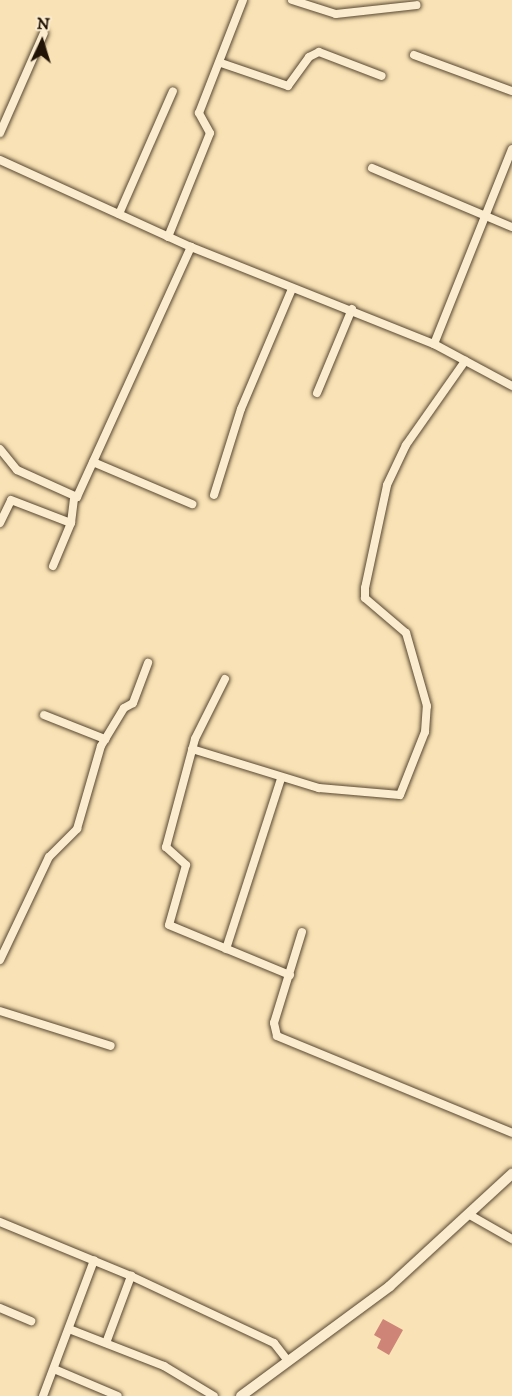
<!DOCTYPE html>
<style>
body{margin:0}
#map{position:relative;width:512px;height:1396px;overflow:hidden;background:#f9e2b5;font-family:"IM FELL DW Pica",serif}
div>[style]{position:absolute}
[style*='--x']{left:calc(var(--x)*1px);top:calc(var(--y)*1px);width:calc(var(--w)*1px);rotate:calc(var(--a)*1deg)}
.building>*{inset:0;background:#ce8476}
.roads{filter:drop-shadow(0 0 2px #574731) drop-shadow(0 0 2px #574731)}
.minor>*{height:8px;margin:-4px;padding:0 4px;transform-origin:4px;border-radius:4px;background:#fbeccf}
.tertiary>*{height:10px;margin:-5px;padding:0 5px;transform-origin:5px;border-radius:5px;background:#fbeccf}
span{translate:-50% -50%;white-space:nowrap;text-align:center;line-height:1.15;-webkit-text-stroke:5px #fbeccf;paint-order:stroke}
.north{position:absolute;left:12px;top:12px;width:60px;height:60px;-webkit-text-stroke:4px #fbeccf;paint-order:stroke;rotate:4deg;font-size:16px;font-weight:700;line-height:24px;text-align:center;color:#211305}
.north::after{content:'';display:block;margin:auto;width:21px;height:27px;background:#211305;clip-path:polygon(50% 0,100% 100%,50% 72%,0 100%)}
</style>
<div id="map">
<div class="building">
<div style="clip-path:polygon(383px 1319px,403px 1330px,389px 1355px,377px 1348px,381px 1339px,374px 1335px)"></div>
</div>
<div class="roads">
<div class="minor">
<div style="--x:292;--y:0;--w:46;--a:17.7"></div>
<div style="--x:336;--y:14;--w:81;--a:-6.3"></div>
<div style="--x:414;--y:55;--w:104;--a:20.2"></div>
<div style="--x:221;--y:63;--w:71;--a:18.9"></div>
<div style="--x:288;--y:86;--w:36;--a:-54"></div>
<div style="--x:309;--y:57;--w:11;--a:-27"></div>
<div style="--x:319;--y:52;--w:67;--a:20.9"></div>
<div style="--x:0;--y:133;--w:109;--a:-66.3"></div>
<div style="--x:0;--y:160;--w:210;--a:24.5"></div>
<div style="--x:191;--y:247;--w:262;--a:21.8"></div>
<div style="--x:434;--y:344;--w:89;--a:28.3"></div>
<div style="--x:372;--y:168;--w:152;--a:22.9"></div>
<div style="--x:119;--y:214;--w:134;--a:-66.3"></div>
<div style="--x:168;--y:237;--w:112;--a:-68"></div>
<div style="--x:210;--y:133;--w:23;--a:-119"></div>
<div style="--x:199;--y:113;--w:121;--a:-68.7"></div>
<div style="--x:434;--y:344;--w:210;--a:-68.2"></div>
<div style="--x:317;--y:393;--w:91;--a:-67.4"></div>
<div style="--x:0;--y:449;--w:27;--a:51"></div>
<div style="--x:17;--y:470;--w:66;--a:24.2"></div>
<div style="--x:77;--y:497;--w:275;--a:-65.5"></div>
<div style="--x:93;--y:462;--w:108;--a:23"></div>
<div style="--x:214;--y:495;--w:90;--a:-72.6"></div>
<div style="--x:241;--y:409;--w:130;--a:-67"></div>
<div style="--x:0;--y:523;--w:25;--a:-64"></div>
<div style="--x:11;--y:500;--w:64;--a:21"></div>
<div style="--x:53;--y:566;--w:47;--a:-67.3"></div>
<div style="--x:71;--y:523;--w:24;--a:-83"></div>
<div style="--x:225;--y:679;--w:67;--a:116.6"></div>
<div style="--x:195;--y:739;--w:112;--a:105"></div>
<div style="--x:166;--y:847;--w:27;--a:42"></div>
<div style="--x:186;--y:865;--w:62;--a:105.8"></div>
<div style="--x:169;--y:925;--w:131;--a:22.5"></div>
<div style="--x:44;--y:715;--w:66;--a:21.5"></div>
<div style="--x:192;--y:749;--w:133;--a:17.1"></div>
<div style="--x:319;--y:788;--w:81;--a:4.9"></div>
<div style="--x:400;--y:795;--w:68;--a:-68.4"></div>
<div style="--x:425;--y:732;--w:26;--a:-86"></div>
<div style="--x:427;--y:706;--w:76;--a:-106"></div>
<div style="--x:406;--y:633;--w:54;--a:-139.5"></div>
<div style="--x:365;--y:598;--w:10;--a:-90"></div>
<div style="--x:365;--y:588;--w:105;--a:-77.9"></div>
<div style="--x:387;--y:485;--w:44;--a:-64.6"></div>
<div style="--x:406;--y:445;--w:103;--a:-54.9"></div>
<div style="--x:302;--y:932;--w:95;--a:107.1"></div>
<div style="--x:274;--y:1023;--w:13;--a:77"></div>
<div style="--x:277;--y:1036;--w:254;--a:22.4"></div>
<div style="--x:226;--y:949;--w:179;--a:-72.1"></div>
<div style="--x:0;--y:960;--w:114;--a:-64.6"></div>
<div style="--x:49;--y:857;--w:40;--a:-45"></div>
<div style="--x:77;--y:829;--w:86;--a:-73.9"></div>
<div style="--x:101;--y:746;--w:44;--a:-58.8"></div>
<div style="--x:124;--y:708;--w:10;--a:-29"></div>
<div style="--x:133;--y:703;--w:43;--a:-69.4"></div>
<div style="--x:0;--y:1011;--w:116;--a:17.5"></div>
<div style="--x:468;--y:1214;--w:51;--a:29.6"></div>
<div style="--x:0;--y:1222;--w:142;--a:22.4"></div>
<div style="--x:131;--y:1276;--w:158;--a:25.1"></div>
<div style="--x:274;--y:1343;--w:23;--a:52"></div>
<div style="--x:0;--y:1308;--w:34;--a:23"></div>
<div style="--x:69;--y:1329;--w:102;--a:21.3"></div>
<div style="--x:164;--y:1366;--w:58;--a:31"></div>
<div style="--x:106;--y:1343;--w:72;--a:-69.5"></div>
<div style="--x:54;--y:1369;--w:69;--a:22.9"></div>
<div style="--x:43;--y:1396;--w:145;--a:-69.4"></div>
</div>
<div class="tertiary">
<div style="--x:241;--y:1396;--w:185;--a:-36.4"></div>
<div style="--x:390;--y:1286;--w:166;--a:-42.6"></div>
</div>
</div>
<div class="north">N</div>
</div>
